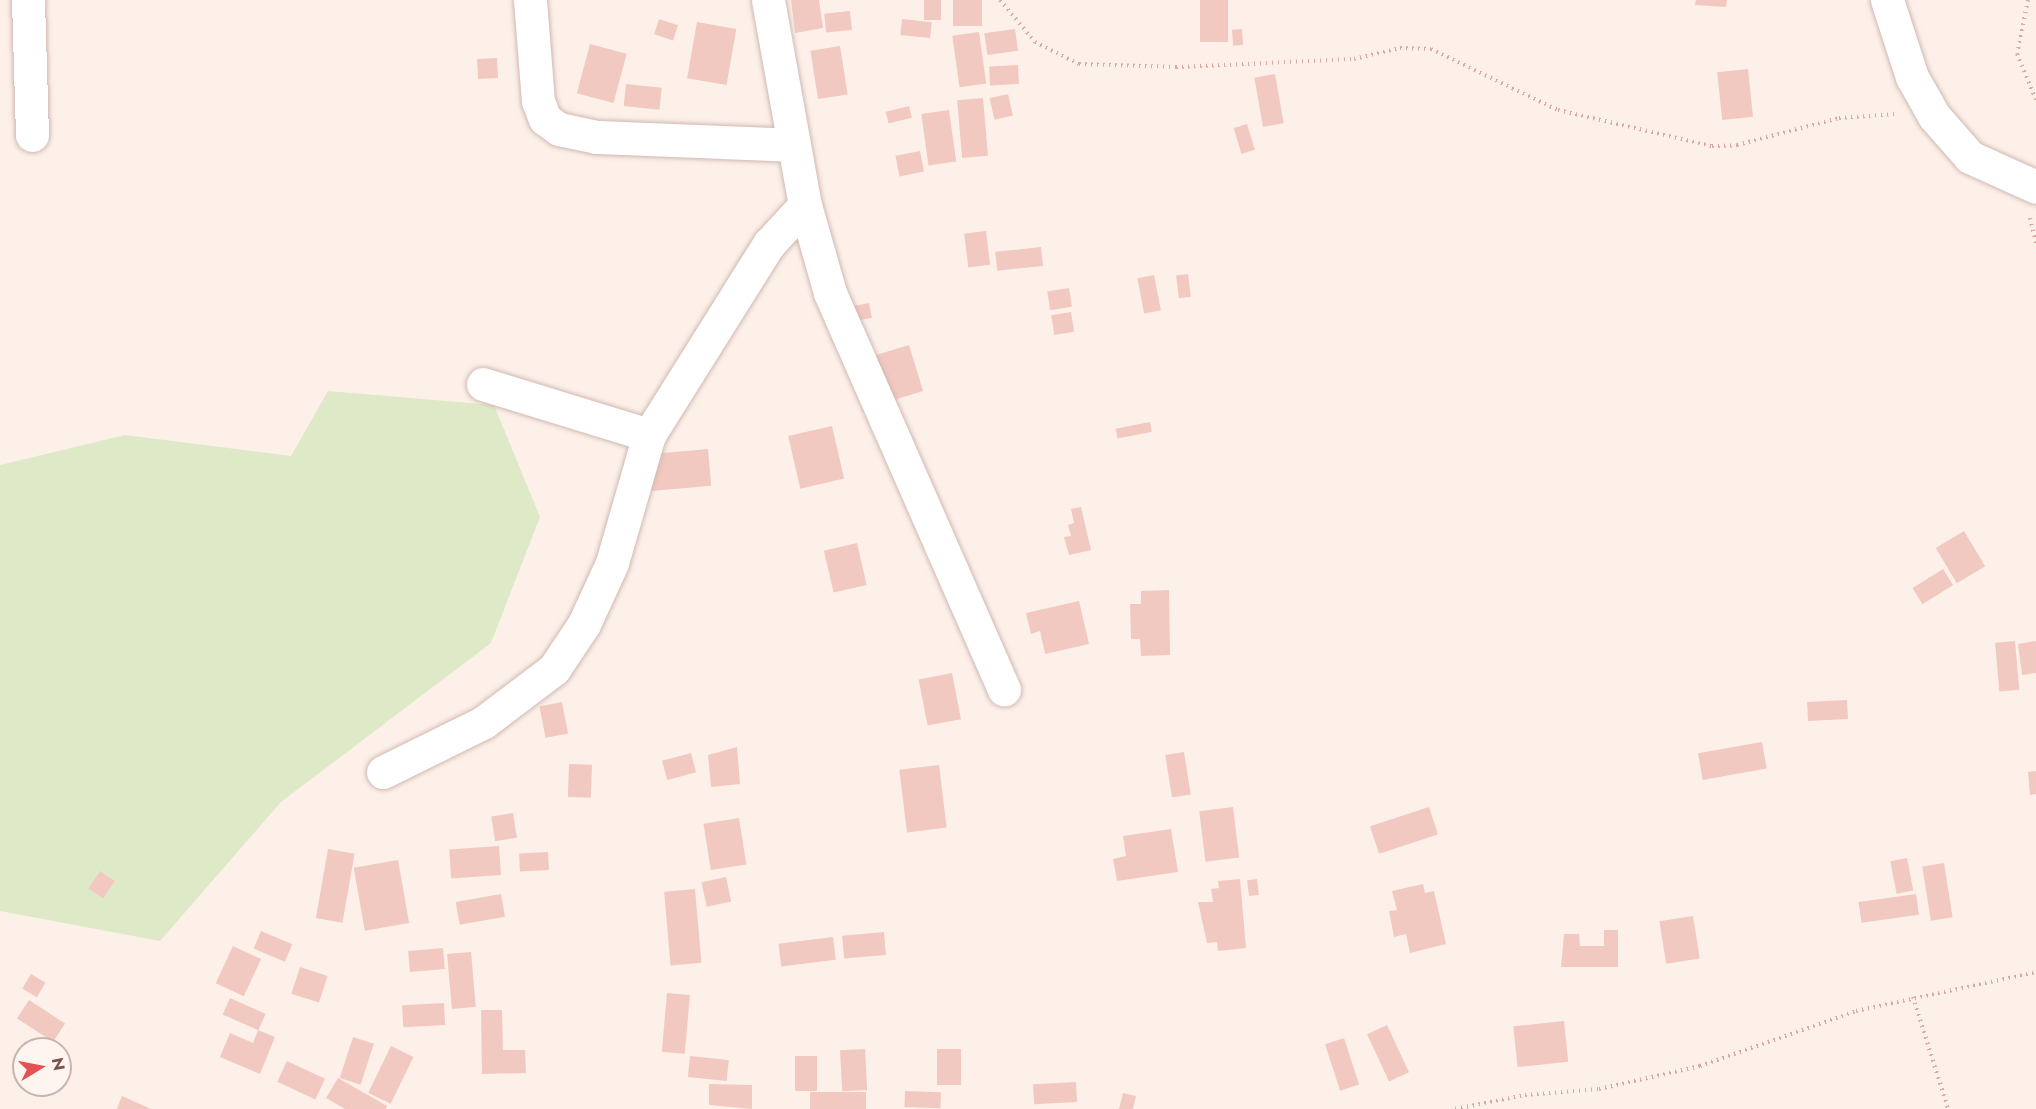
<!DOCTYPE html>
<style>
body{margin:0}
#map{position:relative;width:2036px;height:1109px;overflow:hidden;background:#fcf0e9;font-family:Jost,sans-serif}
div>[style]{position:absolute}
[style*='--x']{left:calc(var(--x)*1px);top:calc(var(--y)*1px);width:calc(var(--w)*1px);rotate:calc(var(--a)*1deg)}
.green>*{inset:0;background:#deeac7}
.building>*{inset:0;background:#f2c9c1;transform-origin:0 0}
.path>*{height:4px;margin-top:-2px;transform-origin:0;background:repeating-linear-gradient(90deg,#d7aba4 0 1.5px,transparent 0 6px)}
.roads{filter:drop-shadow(0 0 2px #d1b8b1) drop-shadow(0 0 2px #d1b8b1)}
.minor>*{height:33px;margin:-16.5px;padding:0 16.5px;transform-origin:16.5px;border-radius:16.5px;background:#fff}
span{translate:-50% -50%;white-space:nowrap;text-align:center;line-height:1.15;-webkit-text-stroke:6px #fff5f0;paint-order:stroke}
.north{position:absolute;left:12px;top:1037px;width:60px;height:60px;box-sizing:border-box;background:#fff5f0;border:2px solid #c9b4af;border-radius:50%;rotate:80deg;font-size:16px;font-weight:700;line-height:24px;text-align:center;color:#77524d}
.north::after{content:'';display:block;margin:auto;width:21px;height:27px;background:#e45153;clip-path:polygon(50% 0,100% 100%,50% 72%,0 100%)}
</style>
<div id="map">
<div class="green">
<div style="clip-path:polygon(328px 391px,494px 405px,540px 517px,491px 643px,281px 802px,160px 941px,0 911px,0 465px,125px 435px,291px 456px)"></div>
</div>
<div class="building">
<div style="clip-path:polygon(791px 0,819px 0,823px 28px,795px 33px)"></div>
<div style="left:924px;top:0;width:17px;height:20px"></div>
<div style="left:953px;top:0;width:29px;height:26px"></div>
<div style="left:1200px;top:0;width:28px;height:42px"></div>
<div style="clip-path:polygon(1696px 0,1727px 0,1726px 7px,1695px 5px)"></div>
<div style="left:850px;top:11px;width:19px;height:26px;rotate:84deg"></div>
<div style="left:659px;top:19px;width:20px;height:16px;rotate:18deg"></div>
<div style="left:902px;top:19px;width:30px;height:16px;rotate:6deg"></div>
<div style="left:697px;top:22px;width:40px;height:57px;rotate:10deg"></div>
<div style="left:1015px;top:29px;width:22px;height:31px;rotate:82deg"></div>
<div style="left:1242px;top:29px;width:16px;height:10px;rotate:86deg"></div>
<div style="left:979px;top:32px;width:52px;height:27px;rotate:82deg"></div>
<div style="left:590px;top:44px;width:38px;height:51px;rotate:15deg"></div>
<div style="left:840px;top:46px;width:49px;height:30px;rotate:81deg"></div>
<div style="left:497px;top:58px;width:20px;height:20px;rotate:87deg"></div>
<div style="left:1018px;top:65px;width:19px;height:29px;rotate:87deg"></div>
<div style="left:1748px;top:69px;width:48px;height:31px;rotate:84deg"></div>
<div style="left:1275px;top:74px;width:50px;height:21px;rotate:80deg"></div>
<div style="left:626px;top:84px;width:36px;height:22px;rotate:6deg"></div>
<div style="left:1008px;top:94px;width:22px;height:19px;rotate:77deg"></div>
<div style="left:983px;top:98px;width:58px;height:26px;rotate:85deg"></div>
<div style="left:909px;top:106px;width:12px;height:24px;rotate:76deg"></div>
<div style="left:949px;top:110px;width:52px;height:28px;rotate:82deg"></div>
<div style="left:1247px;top:124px;width:27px;height:14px;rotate:73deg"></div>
<div style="left:920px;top:151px;width:21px;height:25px;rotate:79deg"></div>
<div style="left:986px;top:231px;width:34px;height:22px;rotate:83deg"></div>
<div style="left:1041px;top:247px;width:19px;height:46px;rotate:84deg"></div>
<div style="left:1188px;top:274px;width:23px;height:12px;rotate:83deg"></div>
<div style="left:1154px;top:275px;width:36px;height:17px;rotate:79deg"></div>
<div style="left:1069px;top:288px;width:19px;height:22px;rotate:81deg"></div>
<div style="left:869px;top:303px;width:15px;height:21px;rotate:79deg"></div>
<div style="left:1071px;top:312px;width:20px;height:20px;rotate:81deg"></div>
<div style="left:909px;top:345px;width:48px;height:35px;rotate:73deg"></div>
<div style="left:1150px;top:422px;width:10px;height:35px;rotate:79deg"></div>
<div style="left:832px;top:426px;width:54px;height:45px;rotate:77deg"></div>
<div style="left:708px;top:449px;width:37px;height:60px;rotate:85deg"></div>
<div style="clip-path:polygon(1081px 507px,1091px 550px,1069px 555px,1064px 537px,1071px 536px,1068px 525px,1074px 523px,1071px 509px)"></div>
<div style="left:1964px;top:531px;width:41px;height:33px;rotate:59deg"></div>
<div style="left:857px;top:543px;width:43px;height:34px;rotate:77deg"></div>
<div style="left:1943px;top:569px;width:19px;height:36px;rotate:58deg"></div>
<div style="clip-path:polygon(1169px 590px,1170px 655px,1141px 656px,1140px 639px,1131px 639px,1130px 604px,1141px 604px,1141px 591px)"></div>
<div style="clip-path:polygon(1079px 601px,1089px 644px,1045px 654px,1040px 631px,1031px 634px,1026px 613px)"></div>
<div style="left:2015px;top:641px;width:49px;height:20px;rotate:85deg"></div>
<div style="clip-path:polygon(2036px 641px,2036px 673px,2022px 675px,2018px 644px)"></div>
<div style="left:952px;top:673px;width:47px;height:34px;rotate:79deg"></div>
<div style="left:1847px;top:700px;width:19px;height:40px;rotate:87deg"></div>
<div style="left:562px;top:702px;width:32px;height:23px;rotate:79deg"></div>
<div style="left:1762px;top:742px;width:27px;height:65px;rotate:80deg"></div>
<div style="clip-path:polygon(737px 747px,740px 784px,711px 787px,708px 755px)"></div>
<div style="left:1184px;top:752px;width:43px;height:19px;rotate:81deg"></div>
<div style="left:691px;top:753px;width:20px;height:30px;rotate:75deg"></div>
<div style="left:569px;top:764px;width:23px;height:33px;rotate:2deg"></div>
<div style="left:939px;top:765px;width:63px;height:40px;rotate:83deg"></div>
<div style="clip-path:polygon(2036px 771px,2036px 794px,2030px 795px,2028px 772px)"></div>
<div style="left:1233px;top:807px;width:51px;height:34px;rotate:83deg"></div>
<div style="left:1429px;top:807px;width:29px;height:62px;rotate:72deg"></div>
<div style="left:513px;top:813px;width:25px;height:22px;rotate:81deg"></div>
<div style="left:739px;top:818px;width:47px;height:36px;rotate:81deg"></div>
<div style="clip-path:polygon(1171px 829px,1178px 872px,1117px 881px,1113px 859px,1126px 856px,1123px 836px)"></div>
<div style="left:499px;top:846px;width:29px;height:50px;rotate:86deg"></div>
<div style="left:328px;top:849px;width:27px;height:70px;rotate:10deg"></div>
<div style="left:548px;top:852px;width:18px;height:29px;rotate:87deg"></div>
<div style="left:1907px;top:858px;width:33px;height:17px;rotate:79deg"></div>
<div style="left:398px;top:860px;width:64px;height:45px;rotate:80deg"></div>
<div style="left:1944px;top:863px;width:55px;height:22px;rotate:81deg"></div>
<div style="left:100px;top:871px;width:18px;height:21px;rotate:34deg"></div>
<div style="left:726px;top:877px;width:25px;height:25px;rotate:78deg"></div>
<div style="clip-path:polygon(1240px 879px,1246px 948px,1218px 951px,1217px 942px,1207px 943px,1198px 902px,1213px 902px,1211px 889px,1219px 888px,1218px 881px)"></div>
<div style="left:1257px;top:879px;width:16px;height:10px;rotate:83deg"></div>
<div style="clip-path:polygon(1423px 884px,1425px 893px,1434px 891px,1446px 944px,1410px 953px,1406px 934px,1394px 937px,1389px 911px,1397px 910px,1392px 891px)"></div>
<div style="left:695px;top:889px;width:74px;height:31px;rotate:85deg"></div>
<div style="left:501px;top:894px;width:23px;height:46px;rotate:80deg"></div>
<div style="left:1916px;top:894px;width:21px;height:58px;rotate:82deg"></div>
<div style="left:1693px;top:916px;width:43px;height:34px;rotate:81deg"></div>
<div style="clip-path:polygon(1604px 930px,1618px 930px,1618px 967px,1561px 967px,1564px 934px,1579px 934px,1580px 946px,1604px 946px)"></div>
<div style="left:261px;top:931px;width:34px;height:19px;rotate:23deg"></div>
<div style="left:884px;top:932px;width:23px;height:42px;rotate:85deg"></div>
<div style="left:833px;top:937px;width:23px;height:55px;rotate:83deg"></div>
<div style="left:233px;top:946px;width:31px;height:41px;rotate:25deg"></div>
<div style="left:443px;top:948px;width:21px;height:35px;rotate:85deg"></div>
<div style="left:471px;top:952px;width:55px;height:24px;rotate:85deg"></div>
<div style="left:300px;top:967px;width:29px;height:28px;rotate:18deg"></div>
<div style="left:31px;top:974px;width:17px;height:17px;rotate:31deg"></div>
<div style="left:667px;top:993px;width:23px;height:59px;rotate:5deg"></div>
<div style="left:230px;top:998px;width:39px;height:18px;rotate:24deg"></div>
<div style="left:29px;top:1000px;width:43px;height:22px;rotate:33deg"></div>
<div style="left:444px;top:1003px;width:22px;height:42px;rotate:87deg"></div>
<div style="clip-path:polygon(481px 1010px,502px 1010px,503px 1050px,525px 1050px,526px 1073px,482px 1074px)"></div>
<div style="left:1564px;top:1021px;width:41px;height:51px;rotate:84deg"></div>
<div style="left:1387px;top:1025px;width:52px;height:22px;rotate:65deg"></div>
<div style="clip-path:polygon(258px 1030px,275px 1037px,260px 1074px,220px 1057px,230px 1033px,253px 1043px)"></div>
<div style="left:353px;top:1037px;width:22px;height:43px;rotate:18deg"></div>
<div style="left:1344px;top:1038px;width:49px;height:20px;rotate:72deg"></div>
<div style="left:391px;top:1046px;width:25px;height:52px;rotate:26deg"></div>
<div style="left:865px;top:1049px;width:41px;height:25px;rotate:87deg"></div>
<div style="left:937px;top:1049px;width:24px;height:36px"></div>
<div style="left:690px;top:1056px;width:39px;height:21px;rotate:6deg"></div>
<div style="left:795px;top:1056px;width:22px;height:35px"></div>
<div style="left:287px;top:1061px;width:42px;height:23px;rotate:25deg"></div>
<div style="clip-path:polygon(338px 1078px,387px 1106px,386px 1109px,345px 1109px,326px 1098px)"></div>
<div style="left:1076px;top:1082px;width:20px;height:43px;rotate:87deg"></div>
<div style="clip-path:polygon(709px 1084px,752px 1085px,752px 1109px,709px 1105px)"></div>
<div style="left:905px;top:1091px;width:36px;height:16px;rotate:2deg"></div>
<div style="left:866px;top:1092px;width:17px;height:56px;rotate:90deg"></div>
<div style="clip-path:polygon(1123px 1093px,1136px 1096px,1133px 1109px,1119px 1109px)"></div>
<div style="clip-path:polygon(122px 1096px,151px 1109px,117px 1109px)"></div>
</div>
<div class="path">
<div style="--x:1000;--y:0;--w:55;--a:50.2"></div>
<div style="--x:1035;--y:42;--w:49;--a:26.6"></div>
<div style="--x:1079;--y:64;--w:97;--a:1.8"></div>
<div style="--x:1176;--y:67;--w:178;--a:-2.6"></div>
<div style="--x:1354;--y:59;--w:47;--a:-13.4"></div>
<div style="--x:1400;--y:48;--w:31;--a:2"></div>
<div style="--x:1431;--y:49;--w:141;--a:25.7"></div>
<div style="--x:1558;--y:110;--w:158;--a:13.2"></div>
<div style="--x:1712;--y:146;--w:25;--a:-2"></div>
<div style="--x:1737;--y:145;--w:106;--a:-14.8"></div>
<div style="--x:1839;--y:118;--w:56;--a:-4.1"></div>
<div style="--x:2028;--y:0;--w:55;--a:101.5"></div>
<div style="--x:2017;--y:54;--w:50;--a:67.6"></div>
<div style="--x:2030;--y:218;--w:26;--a:77"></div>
<div style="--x:1913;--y:997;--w:117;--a:72.6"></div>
<div style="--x:1455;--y:1109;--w:71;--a:-11.3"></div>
<div style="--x:1525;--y:1095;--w:74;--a:-4.6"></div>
<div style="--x:1599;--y:1089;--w:104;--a:-12.8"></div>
<div style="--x:1700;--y:1066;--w:165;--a:-19.4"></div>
<div style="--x:1856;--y:1011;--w:184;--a:-12.2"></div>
</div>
<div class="roads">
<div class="minor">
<div style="--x:28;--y:0;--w:135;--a:88.3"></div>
<div style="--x:530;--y:0;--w:101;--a:85.5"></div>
<div style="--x:538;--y:101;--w:19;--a:69"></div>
<div style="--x:545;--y:119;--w:17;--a:36"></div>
<div style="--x:559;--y:129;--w:38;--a:12"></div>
<div style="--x:596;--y:137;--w:197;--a:2.3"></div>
<div style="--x:768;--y:0;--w:208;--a:79.8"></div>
<div style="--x:805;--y:205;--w:91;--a:74.1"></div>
<div style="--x:830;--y:293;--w:433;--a:66.3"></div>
<div style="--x:1887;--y:0;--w:81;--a:72"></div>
<div style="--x:1912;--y:77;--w:45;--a:60.6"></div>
<div style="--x:1934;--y:116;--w:55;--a:48.7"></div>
<div style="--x:1970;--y:157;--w:72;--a:24.4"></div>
<div style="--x:483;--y:384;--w:174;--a:17.1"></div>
<div style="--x:383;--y:772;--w:113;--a:-26.3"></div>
<div style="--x:484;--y:722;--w:88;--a:-37.1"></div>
<div style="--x:554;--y:669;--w:54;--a:-56.3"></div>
<div style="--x:584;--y:624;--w:67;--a:-65.3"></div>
<div style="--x:612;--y:563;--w:133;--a:-73.9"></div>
<div style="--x:649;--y:435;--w:226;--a:-57.9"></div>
<div style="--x:769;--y:244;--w:53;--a:-47.3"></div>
</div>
</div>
<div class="north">N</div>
</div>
